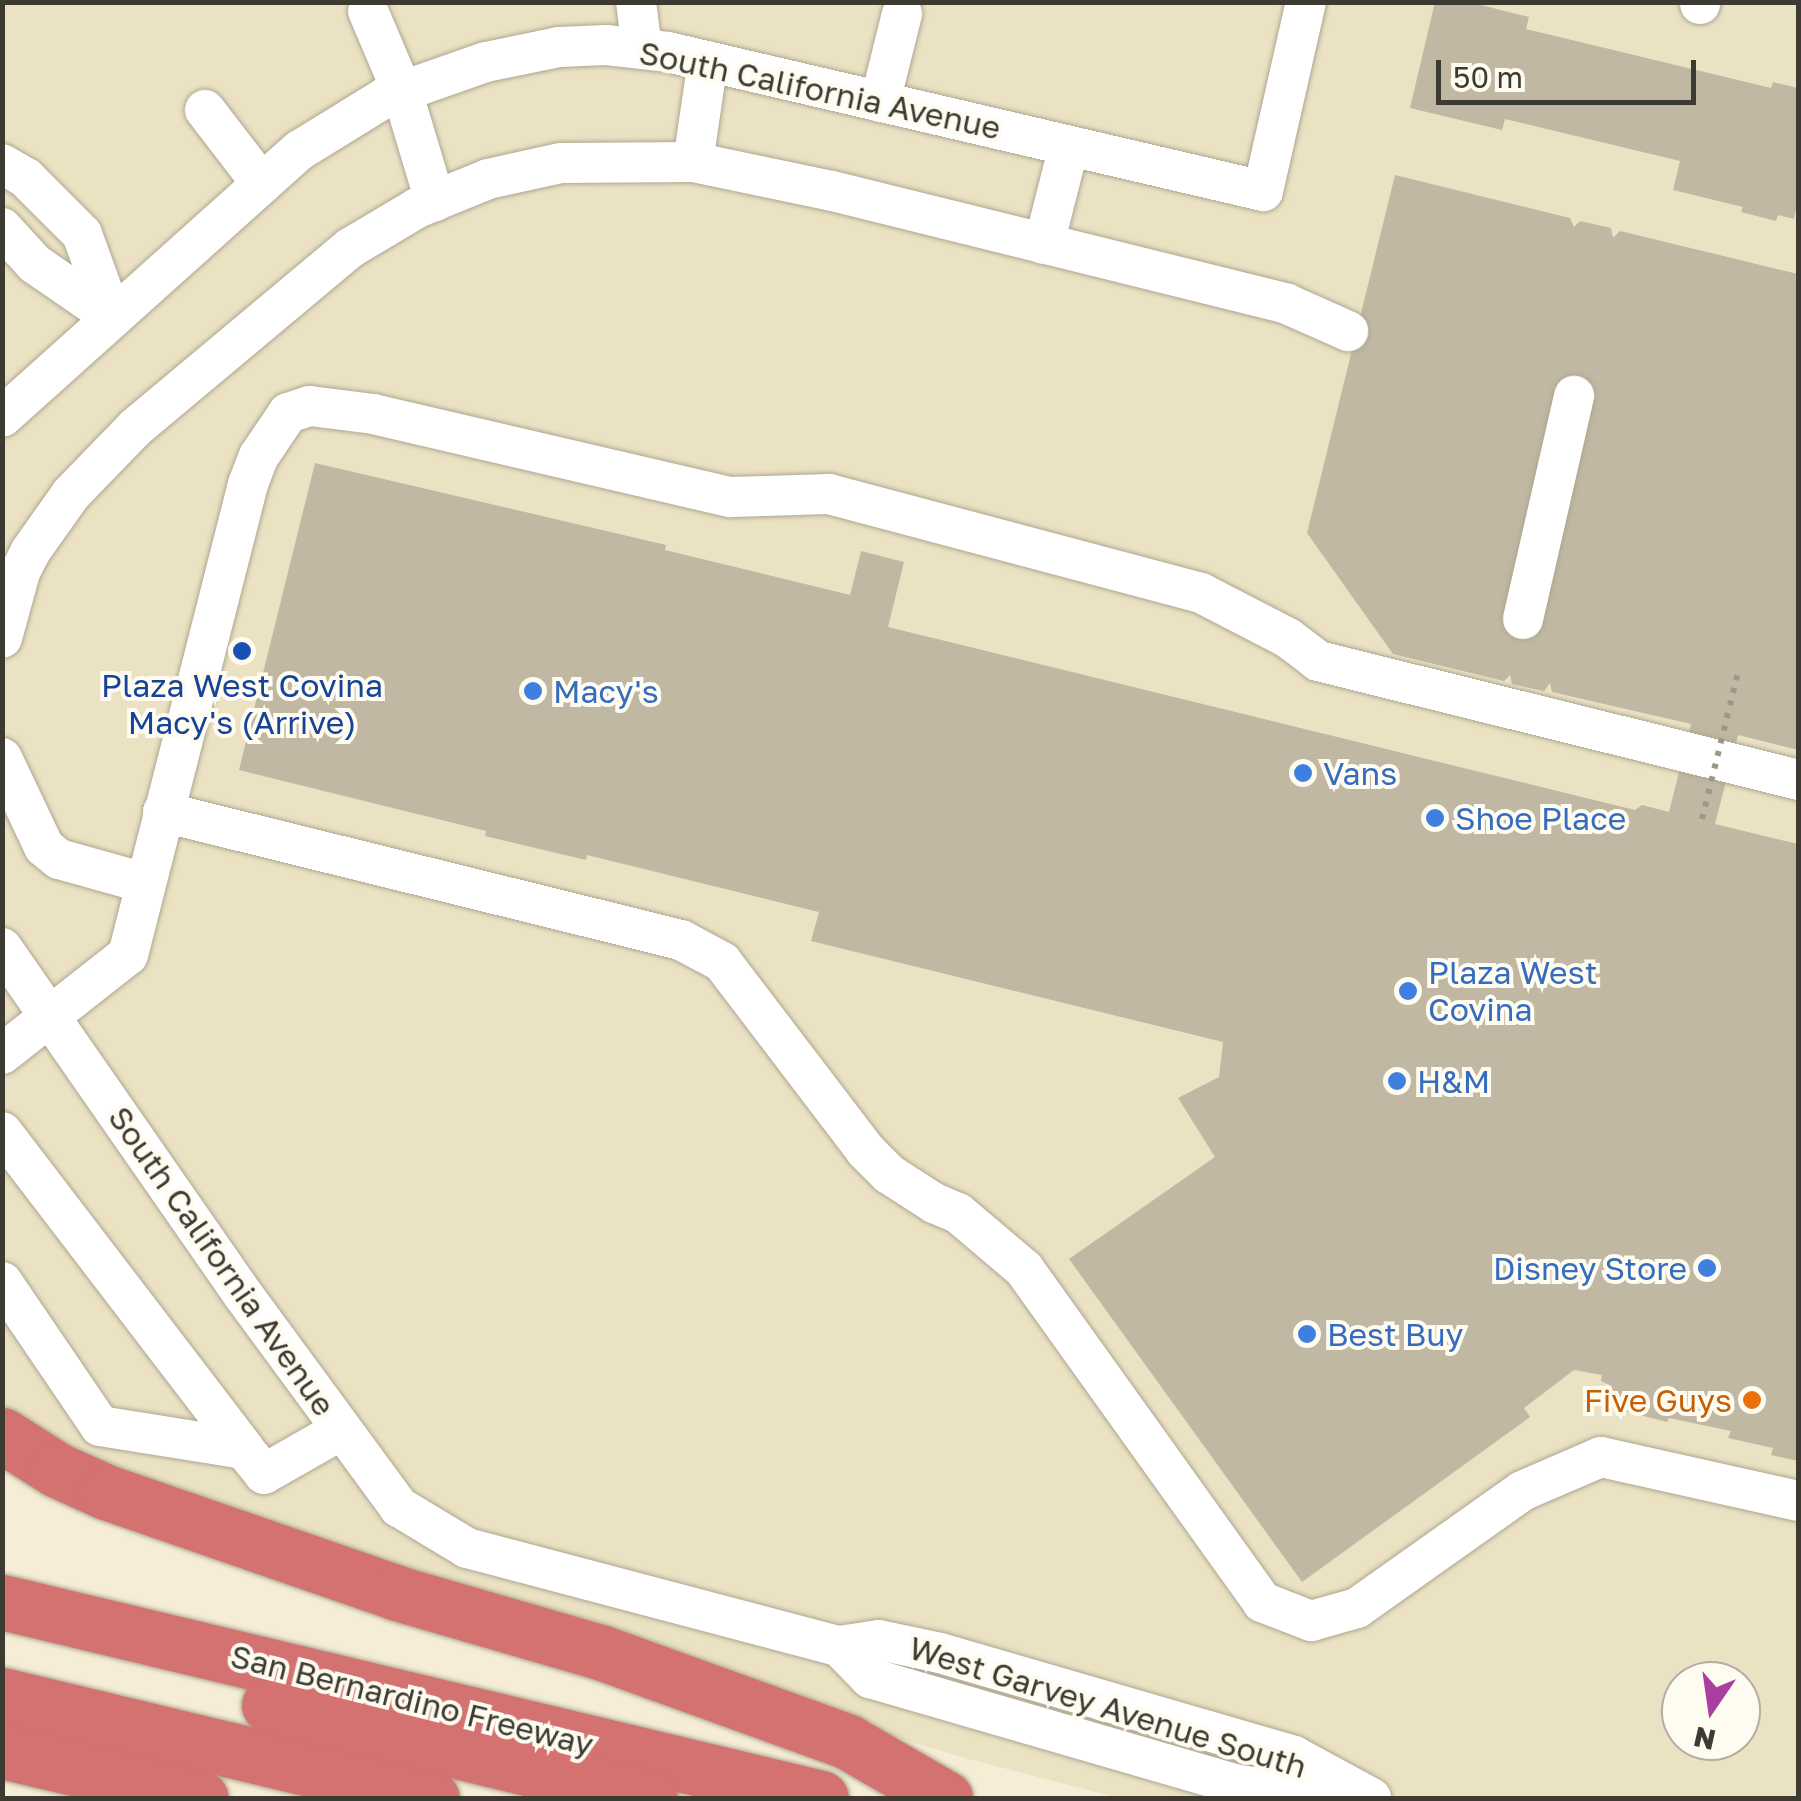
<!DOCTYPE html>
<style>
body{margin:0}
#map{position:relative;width:1801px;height:1801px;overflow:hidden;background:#f5edd6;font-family:"Golos Text",sans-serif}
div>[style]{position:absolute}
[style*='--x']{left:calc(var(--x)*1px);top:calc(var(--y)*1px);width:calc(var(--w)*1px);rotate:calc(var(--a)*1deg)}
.built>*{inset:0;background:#ebe1c3}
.building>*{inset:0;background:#c0b8a2}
.roads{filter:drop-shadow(0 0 2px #aea690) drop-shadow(0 0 2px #aea690)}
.minor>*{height:40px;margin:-20px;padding:0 20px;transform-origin:20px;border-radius:20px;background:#fff}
.highway>*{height:55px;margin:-27.5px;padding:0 27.5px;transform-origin:27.5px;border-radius:27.5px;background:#d37271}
.path-bridge>*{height:6px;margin-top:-3px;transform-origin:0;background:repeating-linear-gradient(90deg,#9d9787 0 5px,transparent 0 13px)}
.dots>*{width:28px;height:28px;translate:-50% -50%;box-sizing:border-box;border:5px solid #fefbf1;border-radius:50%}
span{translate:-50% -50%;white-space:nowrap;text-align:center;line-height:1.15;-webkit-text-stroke:8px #fefbf1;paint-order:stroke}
.street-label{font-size:32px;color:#3d3a31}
.transit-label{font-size:32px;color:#164399}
.shop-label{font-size:32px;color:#366cbe}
.left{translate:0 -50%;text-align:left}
.right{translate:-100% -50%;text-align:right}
.food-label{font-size:32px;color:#c56008}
.frame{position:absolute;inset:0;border:5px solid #3d3a31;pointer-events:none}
.north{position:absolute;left:1661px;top:1661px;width:100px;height:100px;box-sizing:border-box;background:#fefbf1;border:2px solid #b1aea4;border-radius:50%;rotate:193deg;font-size:28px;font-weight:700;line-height:40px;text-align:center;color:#3d3a31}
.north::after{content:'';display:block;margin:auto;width:35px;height:45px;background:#aa3fa0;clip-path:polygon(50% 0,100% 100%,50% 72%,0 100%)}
.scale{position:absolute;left:1436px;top:60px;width:260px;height:45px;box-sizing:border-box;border:5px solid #3d3a31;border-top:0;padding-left:12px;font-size:30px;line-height:35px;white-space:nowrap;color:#3d3a31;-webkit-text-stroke:8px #fefbf1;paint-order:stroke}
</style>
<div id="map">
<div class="built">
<div style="clip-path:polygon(evenodd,2px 3px,1798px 3px,1798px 1798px,1119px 1798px,961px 1757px,161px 1511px,3px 1435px,2px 3px,1681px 1681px,1741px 1681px,1741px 1741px,1681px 1741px,1681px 1681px)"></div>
</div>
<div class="building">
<div style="clip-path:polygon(1435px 2px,1469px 2px,1529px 17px,1526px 29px,1771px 88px,1773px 82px,1798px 88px,1798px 198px,1794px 219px,1778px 215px,1776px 221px,1741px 212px,1743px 207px,1673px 190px,1680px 161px,1505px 119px,1502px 130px,1410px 108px)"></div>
<div style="clip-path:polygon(1395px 175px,1570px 218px,1574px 227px,1580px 221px,1611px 228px,1613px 238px,1620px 231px,1798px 274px,1798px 750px,1738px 735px,1715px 824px,1798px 844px,1798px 1461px,1771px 1455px,1773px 1448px,1728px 1438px,1731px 1431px,1669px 1418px,1667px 1422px,1608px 1407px,1612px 1386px,1601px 1381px,1602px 1375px,1574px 1370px,1524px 1408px,1530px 1417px,1302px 1582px,1069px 1259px,1215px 1157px,1178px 1098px,1219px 1077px,1223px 1042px,811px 941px,819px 912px,587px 855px,586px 860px,485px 836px,486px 831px,239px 770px,315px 463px,666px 545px,665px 550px,850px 595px,861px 551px,904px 562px,888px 627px,1635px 810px,1642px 805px,1669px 812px,1691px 724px,1552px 692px,1550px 683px,1544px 691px,1512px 684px,1510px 675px,1504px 681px,1393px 654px,1307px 533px)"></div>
</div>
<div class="roads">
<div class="minor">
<div style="--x:636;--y:2;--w:47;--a:82.7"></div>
<div style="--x:1700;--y:4;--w:2;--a:-90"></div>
<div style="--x:368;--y:11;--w:87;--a:67"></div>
<div style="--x:402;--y:91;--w:115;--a:73.3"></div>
<div style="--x:880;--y:102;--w:91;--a:-76"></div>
<div style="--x:205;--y:110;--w:93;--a:52.4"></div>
<div style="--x:693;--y:162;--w:102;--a:-81.6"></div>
<div style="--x:2;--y:164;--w:28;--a:30"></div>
<div style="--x:26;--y:178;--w:79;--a:45"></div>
<div style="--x:82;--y:234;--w:88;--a:70.1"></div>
<div style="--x:2;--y:228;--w:49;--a:47.5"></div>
<div style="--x:35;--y:264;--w:93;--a:34.5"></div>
<div style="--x:1044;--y:244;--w:101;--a:-75.7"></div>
<div style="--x:2;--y:417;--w:400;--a:-41.9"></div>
<div style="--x:300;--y:150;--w:101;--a:-31.6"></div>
<div style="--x:386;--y:97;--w:106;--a:-19.3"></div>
<div style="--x:486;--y:62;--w:75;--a:-11.6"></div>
<div style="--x:559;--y:47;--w:47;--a:-2.4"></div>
<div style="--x:606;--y:45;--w:62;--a:6.4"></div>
<div style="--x:668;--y:52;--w:611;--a:13.15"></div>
<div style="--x:1263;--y:191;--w:194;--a:-77.2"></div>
<div style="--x:1523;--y:619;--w:229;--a:-77.1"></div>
<div style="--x:2;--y:638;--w:68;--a:-74.7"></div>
<div style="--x:20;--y:572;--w:22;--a:-63"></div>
<div style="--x:30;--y:552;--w:71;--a:-54.7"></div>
<div style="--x:71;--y:494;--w:93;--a:-45.9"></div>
<div style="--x:136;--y:427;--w:279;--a:-39.9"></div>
<div style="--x:350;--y:248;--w:78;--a:-30.8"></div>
<div style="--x:417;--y:208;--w:77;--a:-22.2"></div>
<div style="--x:488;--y:179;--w:75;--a:-12.4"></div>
<div style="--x:561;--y:163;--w:132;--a:-0.4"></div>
<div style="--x:693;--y:162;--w:142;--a:11.8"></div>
<div style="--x:832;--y:191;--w:469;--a:13.9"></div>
<div style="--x:1287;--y:304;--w:67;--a:23.9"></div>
<div style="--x:2;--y:758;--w:98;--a:64.7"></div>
<div style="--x:44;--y:847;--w:19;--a:39"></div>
<div style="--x:59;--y:859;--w:89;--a:15.6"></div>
<div style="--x:163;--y:812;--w:534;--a:13.88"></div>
<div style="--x:681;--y:940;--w:47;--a:28.2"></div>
<div style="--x:722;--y:962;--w:236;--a:52.7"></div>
<div style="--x:865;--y:1150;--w:34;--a:45"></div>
<div style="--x:889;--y:1174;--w:54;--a:32.8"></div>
<div style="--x:934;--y:1203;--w:26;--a:23"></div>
<div style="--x:958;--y:1213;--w:87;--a:40.3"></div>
<div style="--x:1024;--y:1269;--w:409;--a:54.4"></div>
<div style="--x:1262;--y:1602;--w:53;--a:21.2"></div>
<div style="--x:1311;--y:1621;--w:48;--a:-15.8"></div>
<div style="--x:1357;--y:1608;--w:202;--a:-35.3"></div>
<div style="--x:1522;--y:1491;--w:86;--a:-23.3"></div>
<div style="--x:1601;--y:1457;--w:202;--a:12.6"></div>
<div style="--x:2;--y:948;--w:424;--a:55.2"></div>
<div style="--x:244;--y:1296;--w:262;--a:53.7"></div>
<div style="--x:399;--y:1507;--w:79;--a:31.1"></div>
<div style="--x:467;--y:1548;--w:385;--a:14.8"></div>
<div style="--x:839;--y:1646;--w:40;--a:-8.5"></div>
<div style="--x:879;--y:1640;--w:62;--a:12"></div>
<div style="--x:940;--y:1653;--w:369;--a:16.2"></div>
<div style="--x:1294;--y:1756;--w:88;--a:28.6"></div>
<div style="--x:2;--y:1054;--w:160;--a:-38.2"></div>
<div style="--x:128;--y:955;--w:486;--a:-75.7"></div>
<div style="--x:248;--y:484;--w:30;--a:-69"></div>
<div style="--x:259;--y:456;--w:52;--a:-56"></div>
<div style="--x:288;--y:413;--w:23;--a:-18"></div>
<div style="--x:310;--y:406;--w:64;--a:7.2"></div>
<div style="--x:373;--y:414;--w:367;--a:13.1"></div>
<div style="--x:731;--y:497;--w:98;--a:-1.8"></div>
<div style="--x:829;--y:494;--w:385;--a:14.9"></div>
<div style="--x:1201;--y:593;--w:98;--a:27.3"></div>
<div style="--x:1288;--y:638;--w:38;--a:37"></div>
<div style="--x:1318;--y:661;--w:495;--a:13.9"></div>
<div style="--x:2;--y:1132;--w:399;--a:52.6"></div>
<div style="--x:244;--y:1449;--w:146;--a:-170.9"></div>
<div style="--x:100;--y:1426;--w:174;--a:-124.2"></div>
<div style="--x:244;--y:1449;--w:32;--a:51"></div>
<div style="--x:264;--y:1474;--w:89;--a:-29.7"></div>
<div style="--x:839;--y:1646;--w:45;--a:45.9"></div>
<div style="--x:870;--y:1678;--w:384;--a:16.2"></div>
<div style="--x:1239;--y:1785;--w:105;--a:7.1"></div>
</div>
<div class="highway">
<div style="--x:2;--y:1435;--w:65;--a:32.5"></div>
<div style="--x:57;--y:1470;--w:54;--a:24.2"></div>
<div style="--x:106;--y:1492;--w:308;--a:19.1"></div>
<div style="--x:397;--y:1593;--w:211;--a:16.2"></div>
<div style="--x:600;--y:1652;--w:264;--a:19.9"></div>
<div style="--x:848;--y:1742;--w:112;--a:30"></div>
<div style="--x:2;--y:1602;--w:842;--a:13.46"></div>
<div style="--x:2;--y:1695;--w:442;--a:13.5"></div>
<div style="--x:269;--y:1705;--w:392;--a:13.7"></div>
<div style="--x:2;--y:1751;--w:204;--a:13.3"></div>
</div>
</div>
<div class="path-bridge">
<div style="--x:1702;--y:819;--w:151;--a:-76.2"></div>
</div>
<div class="dots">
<div style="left:242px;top:651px;background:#1a4fb4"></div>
<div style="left:533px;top:691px;background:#3f7fe0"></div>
<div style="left:1303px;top:773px;background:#3f7fe0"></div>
<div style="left:1435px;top:818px;background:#3f7fe0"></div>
<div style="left:1408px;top:991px;background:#3f7fe0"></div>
<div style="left:1397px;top:1081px;background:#3f7fe0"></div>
<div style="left:1707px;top:1268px;background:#3f7fe0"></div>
<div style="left:1307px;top:1334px;background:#3f7fe0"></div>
<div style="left:1752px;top:1400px;background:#e8710a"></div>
</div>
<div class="street-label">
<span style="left:820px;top:90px;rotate:12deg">South California Avenue</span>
<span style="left:222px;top:1261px;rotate:55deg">South California Avenue</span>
<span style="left:412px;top:1700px;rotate:14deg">San Bernardino Freeway</span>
<span style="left:1108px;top:1707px;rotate:17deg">West Garvey Avenue South</span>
</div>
<div class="transit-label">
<span style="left:242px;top:704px">Plaza West Covina<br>Macy's (Arrive)</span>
</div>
<div class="shop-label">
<span class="left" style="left:553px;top:691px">Macy's</span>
<span class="left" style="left:1323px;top:773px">Vans</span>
<span class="left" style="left:1455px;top:818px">Shoe Place</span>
<span class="left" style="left:1428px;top:991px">Plaza West<br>Covina</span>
<span class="left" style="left:1417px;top:1081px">H&amp;M</span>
<span class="right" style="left:1687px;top:1268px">Disney Store</span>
<span class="left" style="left:1327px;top:1334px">Best Buy</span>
</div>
<div class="food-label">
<span class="right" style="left:1732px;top:1400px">Five Guys</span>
</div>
<div class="frame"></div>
<div class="north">N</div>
<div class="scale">50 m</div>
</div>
